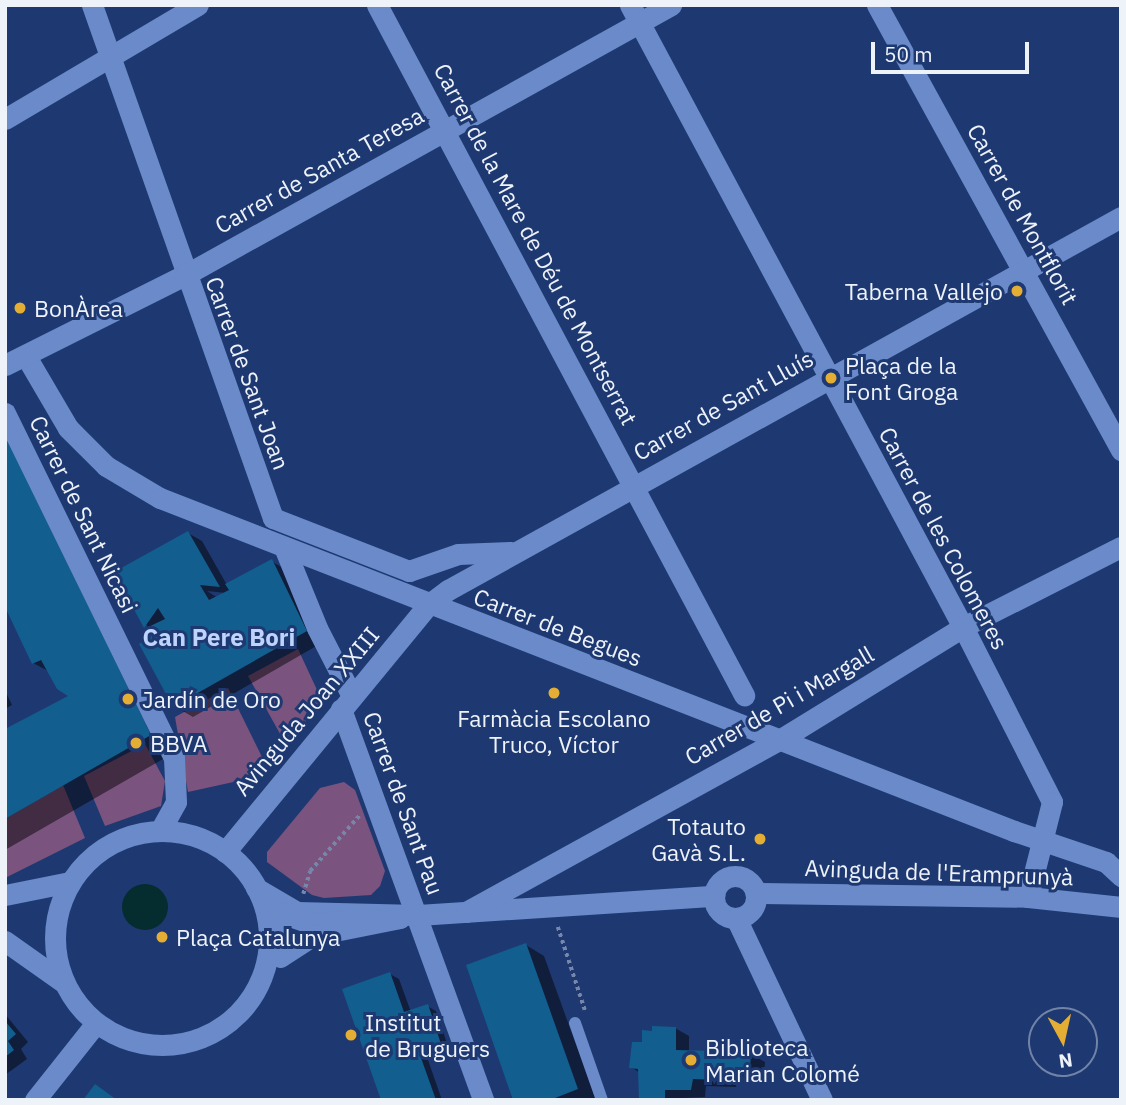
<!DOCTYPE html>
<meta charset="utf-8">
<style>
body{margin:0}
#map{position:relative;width:1126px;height:1105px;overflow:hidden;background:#1e3971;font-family:"IBM Plex Sans",sans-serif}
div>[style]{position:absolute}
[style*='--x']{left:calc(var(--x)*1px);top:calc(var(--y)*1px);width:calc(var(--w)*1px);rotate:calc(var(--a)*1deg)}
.green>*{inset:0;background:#7a547f}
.water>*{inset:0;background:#052c2f}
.round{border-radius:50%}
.shadow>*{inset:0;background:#0007}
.building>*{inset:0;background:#125e8e}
.path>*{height:3.5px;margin-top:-1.75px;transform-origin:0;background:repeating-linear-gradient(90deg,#7687aa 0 3.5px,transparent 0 7px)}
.lane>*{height:12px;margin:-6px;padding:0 6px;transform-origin:6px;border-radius:6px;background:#6a8aca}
.street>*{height:21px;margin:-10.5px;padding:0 10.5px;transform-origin:10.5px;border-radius:10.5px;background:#6a8aca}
.street>.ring{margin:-10.5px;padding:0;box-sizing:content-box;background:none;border:21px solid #6a8aca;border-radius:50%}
.dots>*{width:19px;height:19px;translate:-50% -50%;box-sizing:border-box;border:4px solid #1e3971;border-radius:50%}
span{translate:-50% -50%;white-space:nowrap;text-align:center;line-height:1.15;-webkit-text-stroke:6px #1e3971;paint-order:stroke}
.street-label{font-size:23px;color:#eef2f9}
.poi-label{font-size:23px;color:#eef2f9}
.right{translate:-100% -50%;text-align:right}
.left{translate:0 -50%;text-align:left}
.neighbourhood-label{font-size:24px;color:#bed4fd;font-weight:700}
.frame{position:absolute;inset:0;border:7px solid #eef2f9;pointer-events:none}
.north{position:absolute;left:1028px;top:1007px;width:70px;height:70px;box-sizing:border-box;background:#1e3971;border:2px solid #7183a7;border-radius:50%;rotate:172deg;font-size:19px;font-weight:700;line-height:28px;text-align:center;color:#eef2f9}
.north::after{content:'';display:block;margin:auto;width:24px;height:32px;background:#e4ae35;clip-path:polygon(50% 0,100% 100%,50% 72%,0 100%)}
.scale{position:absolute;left:871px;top:42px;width:158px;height:32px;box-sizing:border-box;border:4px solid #eef2f9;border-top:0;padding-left:9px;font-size:21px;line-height:24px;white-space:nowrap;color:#eef2f9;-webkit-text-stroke:5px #1e3971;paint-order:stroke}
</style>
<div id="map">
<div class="green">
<div style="clip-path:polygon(298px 649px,324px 705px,284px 741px,248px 676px)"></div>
<div style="clip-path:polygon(228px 688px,263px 759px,247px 779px,188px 792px,175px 717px)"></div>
<div style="clip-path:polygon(145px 744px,165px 781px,161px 806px,105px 826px,84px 776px)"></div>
<div style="clip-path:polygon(344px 782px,355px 790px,385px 871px,380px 886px,371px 895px,324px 898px,312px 895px,267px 862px,267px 852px,320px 788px)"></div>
<div style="clip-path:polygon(63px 785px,85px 838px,5px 878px,5px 819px)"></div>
</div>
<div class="water">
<div class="round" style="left:122px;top:884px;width:46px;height:46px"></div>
</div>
<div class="shadow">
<div style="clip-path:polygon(evenodd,188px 533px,202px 541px,227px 585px,271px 561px,290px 572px,325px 641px,193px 717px,174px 706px,149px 629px,116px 573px,188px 533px,207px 591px,226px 593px,218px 598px,207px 591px)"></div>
<div style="clip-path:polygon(5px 605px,177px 751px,5px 850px,5px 730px,72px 696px,50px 672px,33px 663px)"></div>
<div style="clip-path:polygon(5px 690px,12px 705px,5px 709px)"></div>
<div style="clip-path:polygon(526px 945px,544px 956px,596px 1100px,515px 1100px)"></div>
<div style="clip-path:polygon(390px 974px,399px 979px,411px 1012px,427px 1006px,436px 1011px,450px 1052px,428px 1060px,442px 1100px,383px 1100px)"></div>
<div style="clip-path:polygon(5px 1014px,28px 1042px,21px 1049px,27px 1059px,5px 1075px)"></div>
<div style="clip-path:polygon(675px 1028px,689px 1036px,689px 1053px,751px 1054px,765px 1062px,764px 1077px,737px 1076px,736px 1087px,706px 1086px,705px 1097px,640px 1100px,640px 1073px,631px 1067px,653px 1033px)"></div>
</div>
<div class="building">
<div style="clip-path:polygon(5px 434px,151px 735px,5px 819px,5px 729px,68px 696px,57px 689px,41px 660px,32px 664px,5px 607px)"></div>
<div style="clip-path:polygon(188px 531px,220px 587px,200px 585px,209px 600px,229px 590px,225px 584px,272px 559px,307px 631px,173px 707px,139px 644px,148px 638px,144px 629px,165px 619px,158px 608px,144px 628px,114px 572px)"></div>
<div style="clip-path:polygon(526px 943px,578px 1089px,550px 1100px,513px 1100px,466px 965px)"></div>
<div style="clip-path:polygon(390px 972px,404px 1012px,428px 1004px,442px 1047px,420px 1055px,436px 1100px,381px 1100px,342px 989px)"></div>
<div style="clip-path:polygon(5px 1021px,16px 1034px,8px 1041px,14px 1050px,5px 1057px)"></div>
<div style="clip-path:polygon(652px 1026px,676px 1027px,676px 1050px,751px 1052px,750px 1070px,723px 1069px,723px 1080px,693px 1079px,691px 1090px,665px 1090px,665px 1100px,639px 1100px,638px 1069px,629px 1068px,632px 1042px,642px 1042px,642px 1030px,652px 1031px)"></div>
<div style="clip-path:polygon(95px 1084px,117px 1100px,83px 1100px)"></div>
</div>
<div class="path">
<div style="--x:303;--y:894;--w:24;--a:-73"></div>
<div style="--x:310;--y:871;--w:74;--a:-48.3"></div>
<div style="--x:558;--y:927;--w:90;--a:72"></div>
</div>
<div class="lane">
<div style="--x:575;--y:1023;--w:82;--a:70.7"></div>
</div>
<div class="street">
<div style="--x:92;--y:5;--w:544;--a:70.57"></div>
<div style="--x:273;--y:518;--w:146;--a:21.3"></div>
<div style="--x:409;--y:571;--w:52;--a:-19.1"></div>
<div style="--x:458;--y:554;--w:53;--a:-2.2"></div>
<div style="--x:377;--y:5;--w:782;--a:61.99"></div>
<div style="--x:630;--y:5;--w:706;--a:61.84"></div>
<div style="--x:963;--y:627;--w:196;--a:63"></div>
<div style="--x:1052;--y:802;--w:98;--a:104.2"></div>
<div style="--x:877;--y:5;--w:508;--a:61.26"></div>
<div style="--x:5;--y:119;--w:224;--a:-30.6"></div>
<div style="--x:27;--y:358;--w:81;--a:59.6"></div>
<div style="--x:68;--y:428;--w:54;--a:45"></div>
<div style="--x:106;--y:466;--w:63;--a:30.7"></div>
<div style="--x:160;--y:498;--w:917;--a:21.3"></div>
<div style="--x:1014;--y:831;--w:97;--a:18.6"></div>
<div style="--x:1106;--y:862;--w:21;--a:43"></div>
<div style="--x:5;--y:365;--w:201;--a:-26.6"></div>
<div style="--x:185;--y:275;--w:556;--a:-29.05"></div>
<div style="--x:5;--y:413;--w:384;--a:63.9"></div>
<div style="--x:174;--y:758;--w:44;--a:87.4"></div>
<div style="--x:176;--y:802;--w:33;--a:119"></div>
<div style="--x:284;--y:547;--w:87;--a:67.8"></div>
<div style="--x:317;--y:628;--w:76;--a:62.8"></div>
<div style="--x:341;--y:709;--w:416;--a:70"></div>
<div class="ring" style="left:55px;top:831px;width:193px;height:193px"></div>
<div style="--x:225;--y:852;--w:320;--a:-50.6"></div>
<div style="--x:428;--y:605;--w:25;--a:-37"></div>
<div style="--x:448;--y:590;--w:769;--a:-29"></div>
<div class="ring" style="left:714px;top:876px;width:21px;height:21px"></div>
<div style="--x:256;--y:888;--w:48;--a:30.3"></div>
<div style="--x:297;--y:912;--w:121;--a:1.4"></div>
<div style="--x:418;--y:915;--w:297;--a:-3.7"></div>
<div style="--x:756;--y:893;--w:272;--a:0.8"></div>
<div style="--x:1028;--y:897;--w:94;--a:6.1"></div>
<div style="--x:5;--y:895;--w:66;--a:-11.3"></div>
<div style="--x:278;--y:912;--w:34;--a:19"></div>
<div style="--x:310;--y:923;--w:90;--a:-3.2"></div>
<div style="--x:400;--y:918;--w:88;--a:168.8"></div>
<div style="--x:314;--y:935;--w:40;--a:147.1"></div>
<div style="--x:280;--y:957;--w:45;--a:-92.5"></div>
<div style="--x:466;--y:912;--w:359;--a:-28.8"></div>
<div style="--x:781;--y:739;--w:214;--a:-31.6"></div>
<div style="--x:963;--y:627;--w:177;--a:-26.9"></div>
<div style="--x:736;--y:918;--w:201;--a:64.7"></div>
<div style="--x:5;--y:941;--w:71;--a:35.3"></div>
<div style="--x:35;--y:1100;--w:98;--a:-51.6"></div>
</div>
<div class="dots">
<div style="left:1017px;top:291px;background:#e4ae35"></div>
<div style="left:20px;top:308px;background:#e4ae35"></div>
<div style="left:831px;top:378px;background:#e4ae35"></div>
<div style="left:554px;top:693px;background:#e4ae35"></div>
<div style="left:128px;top:699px;background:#e4ae35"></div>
<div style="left:136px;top:743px;background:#e4ae35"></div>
<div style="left:760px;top:839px;background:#e4ae35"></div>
<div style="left:162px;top:937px;background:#e4ae35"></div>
<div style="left:351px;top:1035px;background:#e4ae35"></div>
<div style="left:691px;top:1060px;background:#e4ae35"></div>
</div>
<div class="street-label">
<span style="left:319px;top:170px;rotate:-29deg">Carrer de Santa Teresa</span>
<span style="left:1023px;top:214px;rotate:61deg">Carrer de Montflorit</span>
<span style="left:536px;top:244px;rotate:62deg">Carrer de la Mare de Déu de Montserrat</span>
<span style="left:248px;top:373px;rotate:70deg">Carrer de Sant Joan</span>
<span style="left:723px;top:405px;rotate:-29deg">Carrer de Sant Lluís</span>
<span style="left:84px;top:514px;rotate:64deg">Carrer de Sant Nicasi</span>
<span style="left:944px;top:538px;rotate:62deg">Carrer de les Colomeres</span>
<span style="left:558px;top:627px;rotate:21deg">Carrer de Begues</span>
<span style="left:779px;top:705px;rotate:-30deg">Carrer de Pi i Margall</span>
<span style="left:306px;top:711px;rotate:-50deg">Avinguda Joan XXIII</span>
<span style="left:404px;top:803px;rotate:70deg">Carrer de Sant Pau</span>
<span style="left:939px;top:872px;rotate:2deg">Avinguda de l'Eramprunyà</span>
</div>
<div class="poi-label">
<span class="right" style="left:1003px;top:291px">Taberna Vallejo</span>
<span class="left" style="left:34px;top:308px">BonÀrea</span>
<span class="left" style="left:845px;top:378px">Plaça de la<br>Font Groga</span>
<span class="left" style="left:142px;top:699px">Jardín de Oro</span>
<span style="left:554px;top:731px">Farmàcia Escolano<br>Truco, Víctor</span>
<span class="left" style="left:150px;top:743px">BBVA</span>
<span class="right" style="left:746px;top:839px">Totauto<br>Gavà S.L.</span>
<span class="left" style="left:176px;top:937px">Plaça Catalunya</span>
<span class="left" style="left:365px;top:1035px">Institut<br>de Bruguers</span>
<span class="left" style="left:705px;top:1060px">Biblioteca<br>Marian Colomé</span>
</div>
<div class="neighbourhood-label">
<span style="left:219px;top:638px">Can Pere Bori</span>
</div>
<div class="frame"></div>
<div class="north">N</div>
<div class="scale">50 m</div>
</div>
